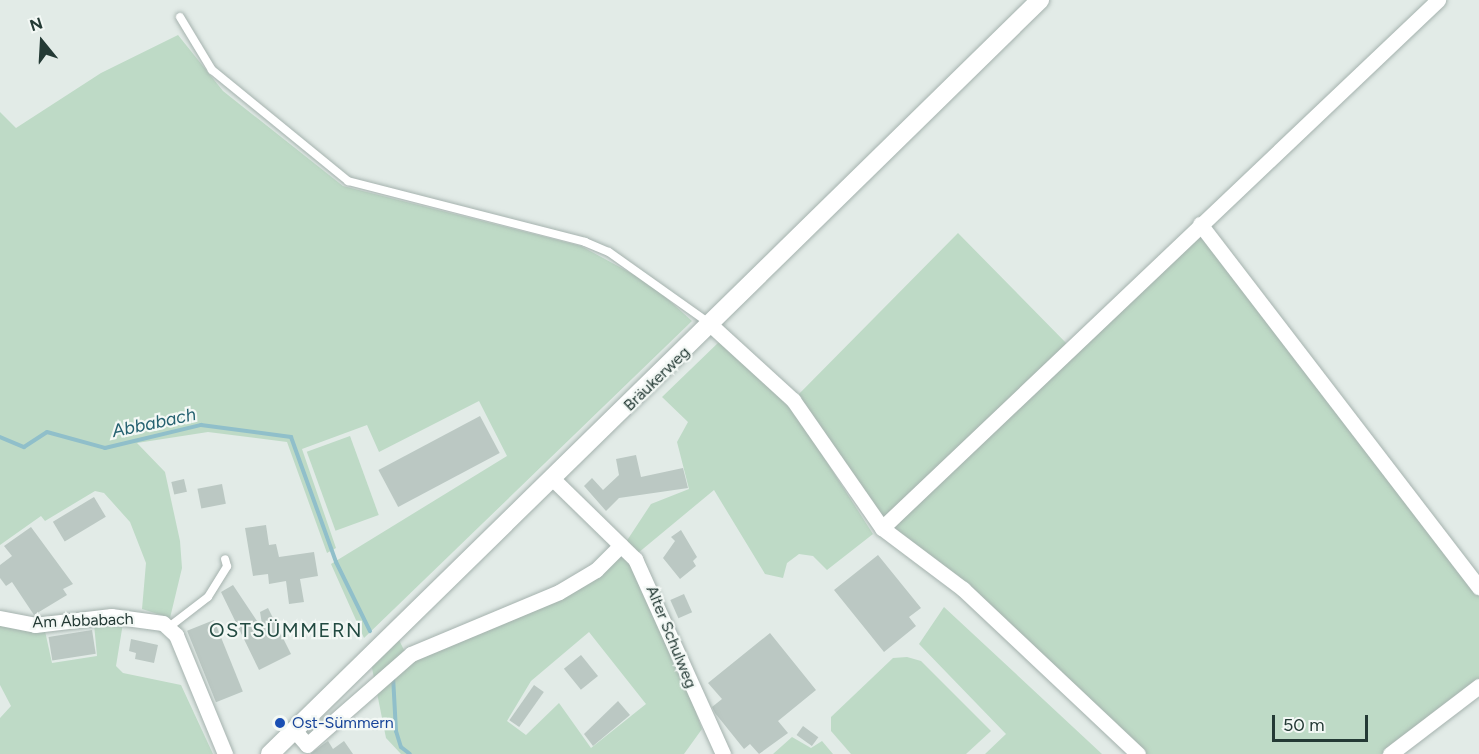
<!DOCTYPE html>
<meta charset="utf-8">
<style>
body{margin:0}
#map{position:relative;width:1479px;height:754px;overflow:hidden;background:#e2ebe7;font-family:Figtree,sans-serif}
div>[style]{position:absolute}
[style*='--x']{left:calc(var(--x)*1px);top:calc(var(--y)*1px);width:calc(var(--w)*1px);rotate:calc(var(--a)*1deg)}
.green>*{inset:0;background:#bedac6;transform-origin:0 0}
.stream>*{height:4px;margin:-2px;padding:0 2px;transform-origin:2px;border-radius:2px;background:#90bfca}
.building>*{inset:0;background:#bbc8c3;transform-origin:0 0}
.roads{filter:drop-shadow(0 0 2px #a5b2ae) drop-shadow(0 0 2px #a5b2ae)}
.lane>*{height:8px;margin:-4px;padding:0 4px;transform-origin:4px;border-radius:4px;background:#fff}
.street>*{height:15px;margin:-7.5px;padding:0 7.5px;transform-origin:7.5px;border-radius:7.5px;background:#fff}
.secondary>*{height:18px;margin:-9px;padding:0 9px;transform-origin:9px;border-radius:9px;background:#fff}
.dots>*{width:16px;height:16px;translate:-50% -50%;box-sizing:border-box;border:3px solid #f3f8f5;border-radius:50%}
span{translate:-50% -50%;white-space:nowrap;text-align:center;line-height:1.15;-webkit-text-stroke:4.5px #f3f8f5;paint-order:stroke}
.street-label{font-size:16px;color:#243a35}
.transit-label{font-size:16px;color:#164399}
.left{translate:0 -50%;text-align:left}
.water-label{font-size:18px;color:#256170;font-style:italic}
.quarter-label{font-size:20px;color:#224a41;letter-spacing:1.5px}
.north{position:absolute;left:12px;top:12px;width:60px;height:60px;-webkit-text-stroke:4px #f3f8f5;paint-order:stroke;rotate:342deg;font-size:16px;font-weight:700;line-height:24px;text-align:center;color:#243a35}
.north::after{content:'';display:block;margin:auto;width:21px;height:27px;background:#243a35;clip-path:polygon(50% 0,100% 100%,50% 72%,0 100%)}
.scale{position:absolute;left:1272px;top:715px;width:96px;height:27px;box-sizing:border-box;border:3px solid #243a35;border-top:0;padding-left:8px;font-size:18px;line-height:21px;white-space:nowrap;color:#243a35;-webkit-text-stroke:4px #f3f8f5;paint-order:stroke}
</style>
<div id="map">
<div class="green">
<div style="clip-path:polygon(178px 35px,223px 91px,343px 186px,581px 246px,651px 284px,692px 321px,364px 638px,331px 564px,507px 456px,479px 401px,379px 452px,367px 425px,302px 449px,336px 548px,327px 553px,287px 442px,208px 432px,137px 443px,165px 472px,180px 541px,182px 568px,170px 618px,142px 609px,146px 563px,130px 522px,104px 493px,95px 491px,45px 521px,41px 516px,0 545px,0 112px,16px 128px,101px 73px)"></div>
<div style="clip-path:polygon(1200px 224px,1479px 587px,1479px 686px,1383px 754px,1139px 754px,882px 528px,793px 400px,958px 233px,1071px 348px)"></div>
<div style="clip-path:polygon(720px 341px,796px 414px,873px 534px,827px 570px,813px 556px,799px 554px,787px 563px,783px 578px,765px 574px,714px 490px,638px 553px,626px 542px,651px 504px,689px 489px,677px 442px,688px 422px,662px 397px)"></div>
<div style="left:350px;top:436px;width:84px;height:46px;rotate:70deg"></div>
<div style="clip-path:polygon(evenodd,621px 550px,633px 562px,671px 642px,702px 729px,684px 754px,401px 754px,386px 738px,371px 663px,397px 636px,409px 660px,508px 614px,621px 550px,589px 632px,646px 704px,591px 748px,559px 703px,526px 735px,507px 721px,531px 681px,589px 632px)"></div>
<div style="clip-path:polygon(944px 607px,1102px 754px,985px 754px,1006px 734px,919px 644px)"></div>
<div style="clip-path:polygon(123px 623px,116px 666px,123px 673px,181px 685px,213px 754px,0 754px,0 718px,11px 706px,0 685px,0 625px,45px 631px,52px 663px,97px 656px,94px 624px)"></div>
<div style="clip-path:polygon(907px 657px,921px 661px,991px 731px,966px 754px,851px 754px,831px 731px,831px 717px,893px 658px)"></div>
<div style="clip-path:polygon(792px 737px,811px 748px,822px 741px,833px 754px,773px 754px)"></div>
</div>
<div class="stream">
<div style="--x:0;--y:437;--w:26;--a:23"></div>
<div style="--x:24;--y:447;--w:27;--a:-33"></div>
<div style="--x:47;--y:432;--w:60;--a:15.4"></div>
<div style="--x:105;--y:448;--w:99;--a:-13.5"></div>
<div style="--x:201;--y:425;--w:91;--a:7.6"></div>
<div style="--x:291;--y:437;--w:133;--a:70.2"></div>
<div style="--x:336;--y:562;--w:77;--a:63.8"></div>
<div style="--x:393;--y:676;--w:55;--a:86.9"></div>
<div style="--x:396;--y:731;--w:17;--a:73"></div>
<div style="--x:401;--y:747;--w:11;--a:38"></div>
</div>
<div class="building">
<div style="left:480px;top:416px;width:42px;height:115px;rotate:62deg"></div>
<div style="clip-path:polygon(636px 455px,641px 477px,683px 468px,688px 488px,619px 498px,606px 511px,584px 486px,592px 478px,603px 490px,619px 475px,616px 459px)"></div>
<div style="left:184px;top:479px;width:13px;height:13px;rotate:77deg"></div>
<div style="left:222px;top:484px;width:20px;height:25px;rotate:79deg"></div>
<div style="left:94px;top:497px;width:23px;height:48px;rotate:59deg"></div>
<div style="clip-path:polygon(266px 525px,269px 545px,276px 544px,279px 557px,314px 552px,318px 576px,300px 579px,304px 602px,289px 604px,286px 581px,269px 584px,268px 574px,253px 576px,245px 528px)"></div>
<div style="clip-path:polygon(31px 527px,73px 584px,63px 589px,67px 595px,34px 615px,12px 582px,6px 586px,0 578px,0 565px,12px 556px,4px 546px)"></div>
<div style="clip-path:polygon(681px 530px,697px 557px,693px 561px,696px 566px,680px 579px,663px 558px,675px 541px,671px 537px)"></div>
<div style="clip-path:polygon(878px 555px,921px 608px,909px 617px,916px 626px,884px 652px,834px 590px)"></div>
<div style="clip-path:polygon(233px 585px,263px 630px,260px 612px,268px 608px,291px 654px,259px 670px,221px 592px)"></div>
<div style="left:684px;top:594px;width:20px;height:15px;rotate:66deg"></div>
<div style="left:214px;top:620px;width:77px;height:29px;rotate:68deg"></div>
<div style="left:92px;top:630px;width:24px;height:44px;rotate:81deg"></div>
<div style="clip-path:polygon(770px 633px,816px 690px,778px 721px,788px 733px,759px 754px,750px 744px,744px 749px,715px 713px,712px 707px,722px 699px,708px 683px)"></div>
<div style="clip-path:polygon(131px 639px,158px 645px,154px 663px,135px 659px,136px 653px,129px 651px)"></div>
<div style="left:581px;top:655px;width:27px;height:22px;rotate:51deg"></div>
<div style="left:534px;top:685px;width:12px;height:43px;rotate:35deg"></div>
<div style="clip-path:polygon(618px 701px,630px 715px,593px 746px,584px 734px)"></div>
<div style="left:803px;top:726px;width:19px;height:11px;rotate:36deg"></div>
<div style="clip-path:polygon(328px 741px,333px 749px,344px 741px,353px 754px,310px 754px)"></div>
</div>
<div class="roads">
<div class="lane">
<div style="--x:180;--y:17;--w:62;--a:58.9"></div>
<div style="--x:212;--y:70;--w:176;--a:39.2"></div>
<div style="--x:348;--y:181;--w:245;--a:14.4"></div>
<div style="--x:585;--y:242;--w:26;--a:23"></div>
<div style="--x:609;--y:252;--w:123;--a:35.4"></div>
<div style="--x:169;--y:627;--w:49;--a:-37.6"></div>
<div style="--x:208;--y:597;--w:36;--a:-58"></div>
<div style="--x:227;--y:566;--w:7;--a:-106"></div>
</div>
<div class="street">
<div style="--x:1200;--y:224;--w:458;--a:52.5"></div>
<div style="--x:712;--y:326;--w:110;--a:42.4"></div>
<div style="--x:793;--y:400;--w:156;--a:55.2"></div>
<div style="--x:553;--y:479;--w:115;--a:44.3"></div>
<div style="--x:635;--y:559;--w:214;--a:65.7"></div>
<div style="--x:0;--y:618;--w:36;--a:11"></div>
<div style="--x:35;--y:625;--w:77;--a:-6.8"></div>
<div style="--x:111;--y:616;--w:52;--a:7.7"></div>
<div style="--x:163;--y:623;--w:18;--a:43"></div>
<div style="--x:176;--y:635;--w:129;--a:67.6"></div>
<div style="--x:295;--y:731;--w:18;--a:49"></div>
<div style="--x:307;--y:745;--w:138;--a:-41.2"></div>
<div style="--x:411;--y:654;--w:160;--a:-22.7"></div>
<div style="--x:559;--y:592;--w:43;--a:-30.7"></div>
<div style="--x:596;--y:570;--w:35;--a:-45"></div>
<div style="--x:1138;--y:754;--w:241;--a:-136.7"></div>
<div style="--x:963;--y:589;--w:101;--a:-143"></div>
<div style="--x:882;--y:528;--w:767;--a:-43.52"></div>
<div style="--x:1390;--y:754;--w:112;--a:-37.4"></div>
</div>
<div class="secondary">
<div style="--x:270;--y:754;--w:1078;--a:-44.4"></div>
</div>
</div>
<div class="dots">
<div style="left:280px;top:723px;background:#1a4fb4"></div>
</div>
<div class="street-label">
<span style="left:657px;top:379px;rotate:-44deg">Bräukerweg</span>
<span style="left:83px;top:621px;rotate:-2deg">Am Abbabach</span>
<span style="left:671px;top:637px;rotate:68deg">Alter Schulweg</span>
</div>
<div class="transit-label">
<span class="left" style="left:292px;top:723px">Ost-Sümmern</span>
</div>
<div class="water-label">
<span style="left:154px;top:423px;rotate:-12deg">Abbabach</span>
</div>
<div class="quarter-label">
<span style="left:286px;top:630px">OSTSÜMMERN</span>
</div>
<div class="north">N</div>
<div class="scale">50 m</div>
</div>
